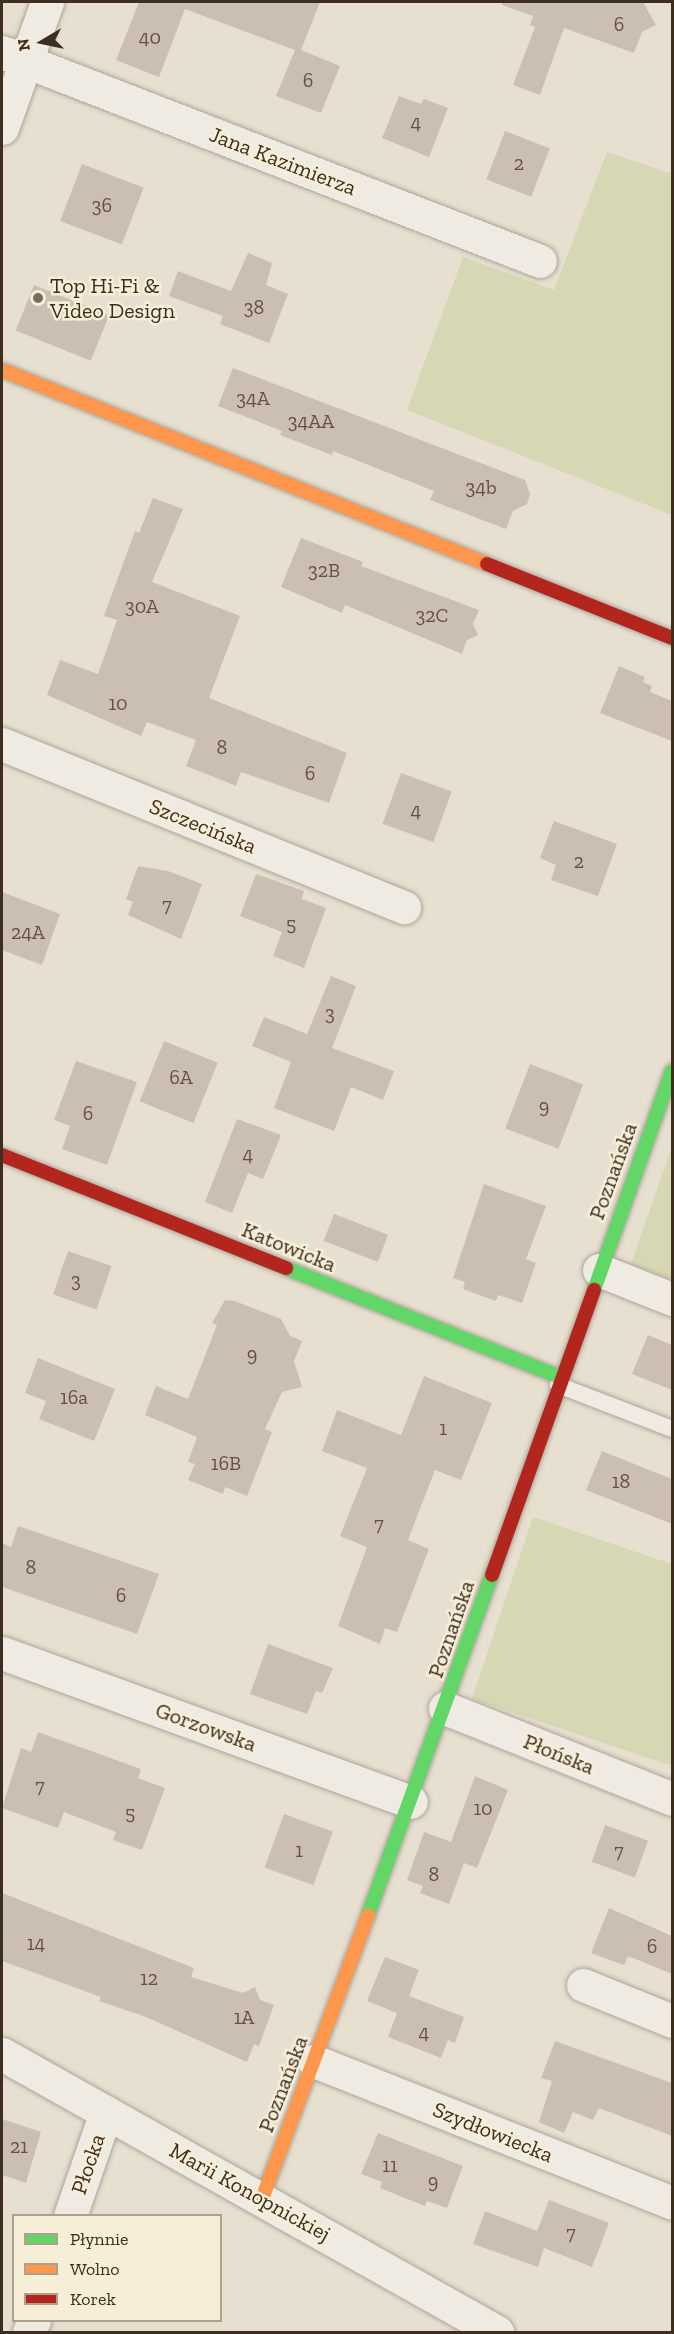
<!DOCTYPE html>
<meta charset="utf-8">
<style>
body{margin:0}
#map{position:relative;width:674px;height:2334px;overflow:hidden;background:#e7e0d1;font-family:"Zilla Slab",serif}
div>[style]{position:absolute}
[style*='--x']{left:calc(var(--x)*1px);top:calc(var(--y)*1px);width:calc(var(--w)*1px);rotate:calc(var(--a)*1deg)}
.green>*{inset:0;background:#d6d7b3}
.building>*{inset:0;background:#cbbfb2;transform-origin:0 0}
.roads{filter:drop-shadow(0 0 2px #ada599) drop-shadow(0 0 2px #ada599)}
.lane>*{height:16px;margin:-8px;padding:0 8px;transform-origin:8px;border-radius:8px;background:#efebe3}
.street>*{height:33px;margin:-16.5px;padding:0 16.5px;transform-origin:16.5px;border-radius:16.5px;background:#efebe3}
.fast>*{height:14px;margin:-7px;padding:0 7px;transform-origin:7px;border-radius:7px;background:#63d668}
.slow>*{height:14px;margin:-7px;padding:0 7px;transform-origin:7px;border-radius:7px;background:#ff974d}
.jam>*{height:14px;margin:-7px;padding:0 7px;transform-origin:7px;border-radius:7px;background:#b3261e}
.dots>*{width:16px;height:16px;translate:-50% -50%;box-sizing:border-box;border:3px solid #f7eed8;border-radius:50%}
span{translate:-50% -50%;white-space:nowrap;text-align:center;line-height:1.15;-webkit-text-stroke:5px #f7eed8;paint-order:stroke}
.number-label{font-size:20px;color:#605244}
.number-label span{-webkit-text-stroke-width:0}
.street-label{font-size:22px;color:#3d2e20}
.poi-label{font-size:22px;color:#3d2e20}
.left{translate:0 -50%;text-align:left}
.frame{position:absolute;inset:0;border:3px solid #3d2e20;pointer-events:none}
.legend{position:absolute;left:12px;top:2214px;width:210px;height:108px;box-sizing:border-box;background:#f7eed8;border:2px solid #ada18e;margin:0;padding:8px 10px;list-style:none;font-size:18px;color:#3d2e20}
.legend li{display:flex;align-items:center;gap:12px;height:30px}
.legend b{width:30px;border:2px solid #ada18e}
.north{position:absolute;left:12px;top:12px;width:60px;height:60px;-webkit-text-stroke:4px #f7eed8;paint-order:stroke;rotate:261deg;font-size:16px;font-weight:700;line-height:24px;text-align:center;color:#3d2e20}
.north::after{content:'';display:block;margin:auto;width:21px;height:27px;background:#3d2e20;clip-path:polygon(50% 0,100% 100%,50% 72%,0 100%)}
</style>
<div id="map">
<div class="green">
<div style="clip-path:polygon(607px 152px,672px 174px,672px 515px,407px 410px,463px 257px,554px 290px)"></div>
<div style="clip-path:polygon(672px 1146px,672px 1280px,631px 1264px)"></div>
<div style="clip-path:polygon(533px 1517px,672px 1564px,672px 1766px,472px 1699px)"></div>
</div>
<div class="building">
<div style="clip-path:polygon(139px 2px,320px 2px,301px 50px,340px 66px,321px 113px,276px 96px,295px 50px,185px 9px,159px 77px,116px 60px)"></div>
<div style="clip-path:polygon(503px 2px,643px 2px,656px 25px,642px 32px,634px 53px,564px 28px,540px 95px,513px 85px,535px 27px,530px 25px,533px 16px,502px 5px)"></div>
<div style="clip-path:polygon(399px 96px,421px 104px,424px 99px,448px 108px,429px 157px,382px 138px)"></div>
<div style="left:505px;top:131px;width:48px;height:52px;rotate:21deg"></div>
<div style="left:82px;top:164px;width:66px;height:61px;rotate:21deg"></div>
<div style="clip-path:polygon(248px 253px,272px 263px,266px 285px,288px 294px,269px 343px,220px 324px,223px 316px,169px 296px,178px 271px,231px 291px)"></div>
<div style="left:34px;top:285px;width:81px;height:49px;rotate:22deg"></div>
<div style="clip-path:polygon(233px 368px,525px 480px,530px 494px,527px 504px,513px 511px,506px 529px,430px 500px,434px 491px,333px 451px,332px 455px,280px 435px,282px 431px,218px 406px)"></div>
<div style="clip-path:polygon(153px 498px,183px 509px,152px 582px,240px 616px,209px 698px,347px 753px,329px 803px,241px 772px,236px 786px,219px 779px,186px 766px,196px 740px,147px 722px,141px 736px,47px 695px,60px 660px,98px 674px,117px 620px,104px 616px,135px 531px,139px 533px)"></div>
<div style="clip-path:polygon(301px 538px,363px 562px,361px 566px,479px 610px,473px 624px,478px 635px,467px 640px,462px 654px,345px 605px,342px 613px,281px 587px)"></div>
<div style="clip-path:polygon(619px 666px,645px 677px,643px 682px,652px 686px,650px 692px,672px 701px,672px 741px,600px 713px)"></div>
<div style="left:401px;top:773px;width:54px;height:54px;rotate:20deg"></div>
<div style="clip-path:polygon(554px 821px,617px 844px,598px 896px,551px 880px,556px 865px,540px 858px)"></div>
<div style="clip-path:polygon(138px 866px,168px 871px,202px 884px,181px 939px,128px 915px,133px 902px,126px 899px)"></div>
<div style="clip-path:polygon(256px 874px,304px 891px,302px 899px,326px 908px,304px 968px,273px 956px,282px 932px,240px 916px)"></div>
<div style="clip-path:polygon(2px 892px,60px 914px,42px 965px,2px 950px)"></div>
<div style="clip-path:polygon(331px 976px,356px 986px,332px 1048px,394px 1071px,383px 1100px,351px 1087px,334px 1131px,274px 1108px,291px 1062px,252px 1046px,264px 1017px,307px 1034px)"></div>
<div style="left:164px;top:1041px;width:58px;height:65px;rotate:22deg"></div>
<div style="clip-path:polygon(76px 1061px,137px 1082px,107px 1165px,62px 1149px,70px 1126px,54px 1120px)"></div>
<div style="left:530px;top:1064px;width:57px;height:69px;rotate:21deg"></div>
<div style="clip-path:polygon(237px 1119px,281px 1135px,263px 1179px,248px 1173px,232px 1213px,205px 1202px)"></div>
<div style="clip-path:polygon(484px 1184px,546px 1206px,526px 1259px,536px 1263px,522px 1303px,498px 1295px,496px 1301px,463px 1289px,465px 1282px,453px 1278px)"></div>
<div style="left:334px;top:1214px;width:58px;height:29px;rotate:21deg"></div>
<div style="left:68px;top:1251px;width:46px;height:46px;rotate:19deg"></div>
<div style="clip-path:polygon(225px 1300px,235px 1301px,281px 1319px,290px 1336px,302px 1341px,294px 1361px,302px 1387px,282px 1392px,265px 1429px,272px 1432px,247px 1496px,225px 1487px,223px 1494px,188px 1480px,195px 1464px,188px 1462px,197px 1437px,145px 1415px,156px 1386px,188px 1399px,217px 1325px,212px 1323px)"></div>
<div style="clip-path:polygon(648px 1335px,672px 1345px,672px 1390px,632px 1374px)"></div>
<div style="clip-path:polygon(38px 1358px,115px 1389px,94px 1441px,39px 1419px,46px 1401px,25px 1393px)"></div>
<div style="clip-path:polygon(424px 1376px,492px 1403px,461px 1480px,435px 1470px,408px 1540px,429px 1549px,397px 1632px,385px 1628px,380px 1644px,338px 1626px,367px 1547px,340px 1536px,367px 1468px,322px 1451px,337px 1410px,401px 1435px)"></div>
<div style="clip-path:polygon(602px 1451px,672px 1479px,672px 1524px,586px 1490px)"></div>
<div style="clip-path:polygon(18px 1526px,159px 1574px,137px 1634px,2px 1587px,2px 1543px,11px 1547px)"></div>
<div style="clip-path:polygon(268px 1644px,333px 1668px,322px 1693px,316px 1691px,307px 1714px,250px 1694px)"></div>
<div style="clip-path:polygon(38px 1732px,141px 1769px,138px 1778px,165px 1788px,142px 1850px,113px 1840px,116px 1832px,64px 1812px,58px 1828px,2px 1808px,21px 1748px,31px 1752px)"></div>
<div style="clip-path:polygon(475px 1776px,508px 1790px,477px 1868px,464px 1863px,449px 1904px,420px 1893px,423px 1886px,407px 1880px,424px 1832px,451px 1842px)"></div>
<div style="left:284px;top:1814px;width:52px;height:57px;rotate:20deg"></div>
<div style="left:605px;top:1825px;width:46px;height:39px;rotate:20deg"></div>
<div style="clip-path:polygon(2px 1893px,194px 1968px,191px 1977px,243px 1993px,255px 1987px,260px 2000px,274px 2005px,259px 2046px,254px 2044px,247px 2062px,146px 2017px,99px 2001px,101px 1997px,2px 1961px)"></div>
<div style="clip-path:polygon(609px 1908px,672px 1936px,672px 1974px,628px 1956px,624px 1965px,591px 1953px)"></div>
<div style="clip-path:polygon(385px 1957px,419px 1970px,409px 1996px,464px 2017px,455px 2043px,448px 2040px,441px 2058px,388px 2037px,397px 2013px,367px 2001px)"></div>
<div style="clip-path:polygon(555px 2041px,672px 2083px,672px 2136px,599px 2108px,593px 2120px,573px 2112px,564px 2133px,539px 2122px,552px 2081px,541px 2078px)"></div>
<div style="clip-path:polygon(2px 2119px,41px 2132px,26px 2183px,2px 2175px)"></div>
<div style="clip-path:polygon(378px 2133px,463px 2166px,447px 2208px,427px 2201px,425px 2206px,402px 2197px,380px 2188px,382px 2182px,361px 2174px)"></div>
<div style="clip-path:polygon(549px 2200px,609px 2223px,592px 2267px,544px 2248px,538px 2267px,473px 2244px,485px 2211px,537px 2231px)"></div>
</div>
<div class="roads">
<div class="lane">
<div style="--x:558;--y:1385;--w:122;--a:21.1"></div>
</div>
<div class="street">
<div style="--x:2;--y:52;--w:577;--a:21.23"></div>
<div style="--x:2;--y:128;--w:134;--a:-70.3"></div>
<div style="--x:2;--y:744;--w:434;--a:22.1"></div>
<div style="--x:599;--y:1270;--w:79;--a:21.7"></div>
<div style="--x:2;--y:1653;--w:435;--a:20"></div>
<div style="--x:445;--y:1708;--w:245;--a:21.8"></div>
<div style="--x:583;--y:1985;--w:96;--a:22"></div>
<div style="--x:2;--y:2054;--w:568;--a:29.32"></div>
<div style="--x:314;--y:2061;--w:385;--a:21.6"></div>
<div style="--x:70;--y:2216;--w:110;--a:-70.9"></div>
<div style="--x:29;--y:2332;--w:13;--a:-67"></div>
</div>
<div class="fast">
<div style="--x:286;--y:1268;--w:295;--a:21.7"></div>
<div style="--x:594;--y:1290;--w:232;--a:-70.4"></div>
<div style="--x:368;--y:1915;--w:362;--a:-70"></div>
</div>
<div class="slow">
<div style="--x:2;--y:370;--w:522;--a:21.8"></div>
<div style="--x:262;--y:2199;--w:303;--a:-69.5"></div>
</div>
<div class="jam">
<div style="--x:487;--y:564;--w:199;--a:21.8"></div>
<div style="--x:2;--y:1155;--w:306;--a:21.7"></div>
<div style="--x:492;--y:1575;--w:303;--a:-70.3"></div>
</div>
</div>
<div class="dots">
<div style="left:38px;top:298px;background:#786c5e"></div>
</div>
<div class="number-label">
<span style="left:619px;top:24px">6</span>
<span style="left:150px;top:37px">40</span>
<span style="left:308px;top:80px">6</span>
<span style="left:416px;top:122px">4</span>
<span style="left:519px;top:163px">2</span>
<span style="left:102px;top:205px">36</span>
<span style="left:254px;top:307px">38</span>
<span style="left:253px;top:398px">34A</span>
<span style="left:311px;top:421px">34AA</span>
<span style="left:481px;top:487px">34b</span>
<span style="left:324px;top:570px">32B</span>
<span style="left:142px;top:606px">30A</span>
<span style="left:432px;top:615px">32C</span>
<span style="left:118px;top:703px">10</span>
<span style="left:222px;top:747px">8</span>
<span style="left:310px;top:773px">6</span>
<span style="left:416px;top:810px">4</span>
<span style="left:579px;top:861px">2</span>
<span style="left:167px;top:905px">7</span>
<span style="left:291px;top:924px">5</span>
<span style="left:28px;top:932px">24A</span>
<span style="left:330px;top:1013px">3</span>
<span style="left:181px;top:1077px">6A</span>
<span style="left:544px;top:1106px">9</span>
<span style="left:88px;top:1113px">6</span>
<span style="left:248px;top:1154px">4</span>
<span style="left:76px;top:1280px">3</span>
<span style="left:252px;top:1354px">9</span>
<span style="left:74px;top:1397px">16a</span>
<span style="left:443px;top:1428px">1</span>
<span style="left:226px;top:1463px">16B</span>
<span style="left:621px;top:1481px">18</span>
<span style="left:379px;top:1524px">7</span>
<span style="left:31px;top:1567px">8</span>
<span style="left:121px;top:1595px">6</span>
<span style="left:40px;top:1786px">7</span>
<span style="left:483px;top:1808px">10</span>
<span style="left:130px;top:1813px">5</span>
<span style="left:299px;top:1850px">1</span>
<span style="left:619px;top:1851px">7</span>
<span style="left:434px;top:1874px">8</span>
<span style="left:36px;top:1943px">14</span>
<span style="left:652px;top:1946px">6</span>
<span style="left:149px;top:1978px">12</span>
<span style="left:244px;top:2017px">1A</span>
<span style="left:424px;top:2032px">4</span>
<span style="left:19px;top:2146px">21</span>
<span style="left:390px;top:2165px">11</span>
<span style="left:433px;top:2181px">9</span>
<span style="left:571px;top:2233px">7</span>
</div>
<div class="street-label">
<span style="left:283px;top:161px;rotate:21deg">Jana Kazimierza</span>
<span style="left:203px;top:826px;rotate:22deg">Szczecińska</span>
<span style="left:613px;top:1171px;rotate:-70deg">Poznańska</span>
<span style="left:289px;top:1247px;rotate:22deg">Katowicka</span>
<span style="left:451px;top:1629px;rotate:-71deg">Poznańska</span>
<span style="left:206px;top:1727px;rotate:20deg">Gorzowska</span>
<span style="left:559px;top:1754px;rotate:22deg">Płońska</span>
<span style="left:283px;top:2084px;rotate:-69deg">Poznańska</span>
<span style="left:493px;top:2132px;rotate:22deg">Szydłowiecka</span>
<span style="left:88px;top:2164px;rotate:-71deg">Płocka</span>
<span style="left:250px;top:2192px;rotate:29deg">Marii Konopnickiej</span>
</div>
<div class="poi-label">
<span class="left" style="left:50px;top:298px">Top Hi-Fi &amp;<br>Video Design</span>
</div>
<div class="frame"></div>
<ul class="legend">
<li><b style="height:8px;background:#63d668"></b>Płynnie</li>
<li><b style="height:8px;background:#ff974d"></b>Wolno</li>
<li><b style="height:8px;background:#b3261e"></b>Korek</li>
</ul>
<div class="north">N</div>
</div>
